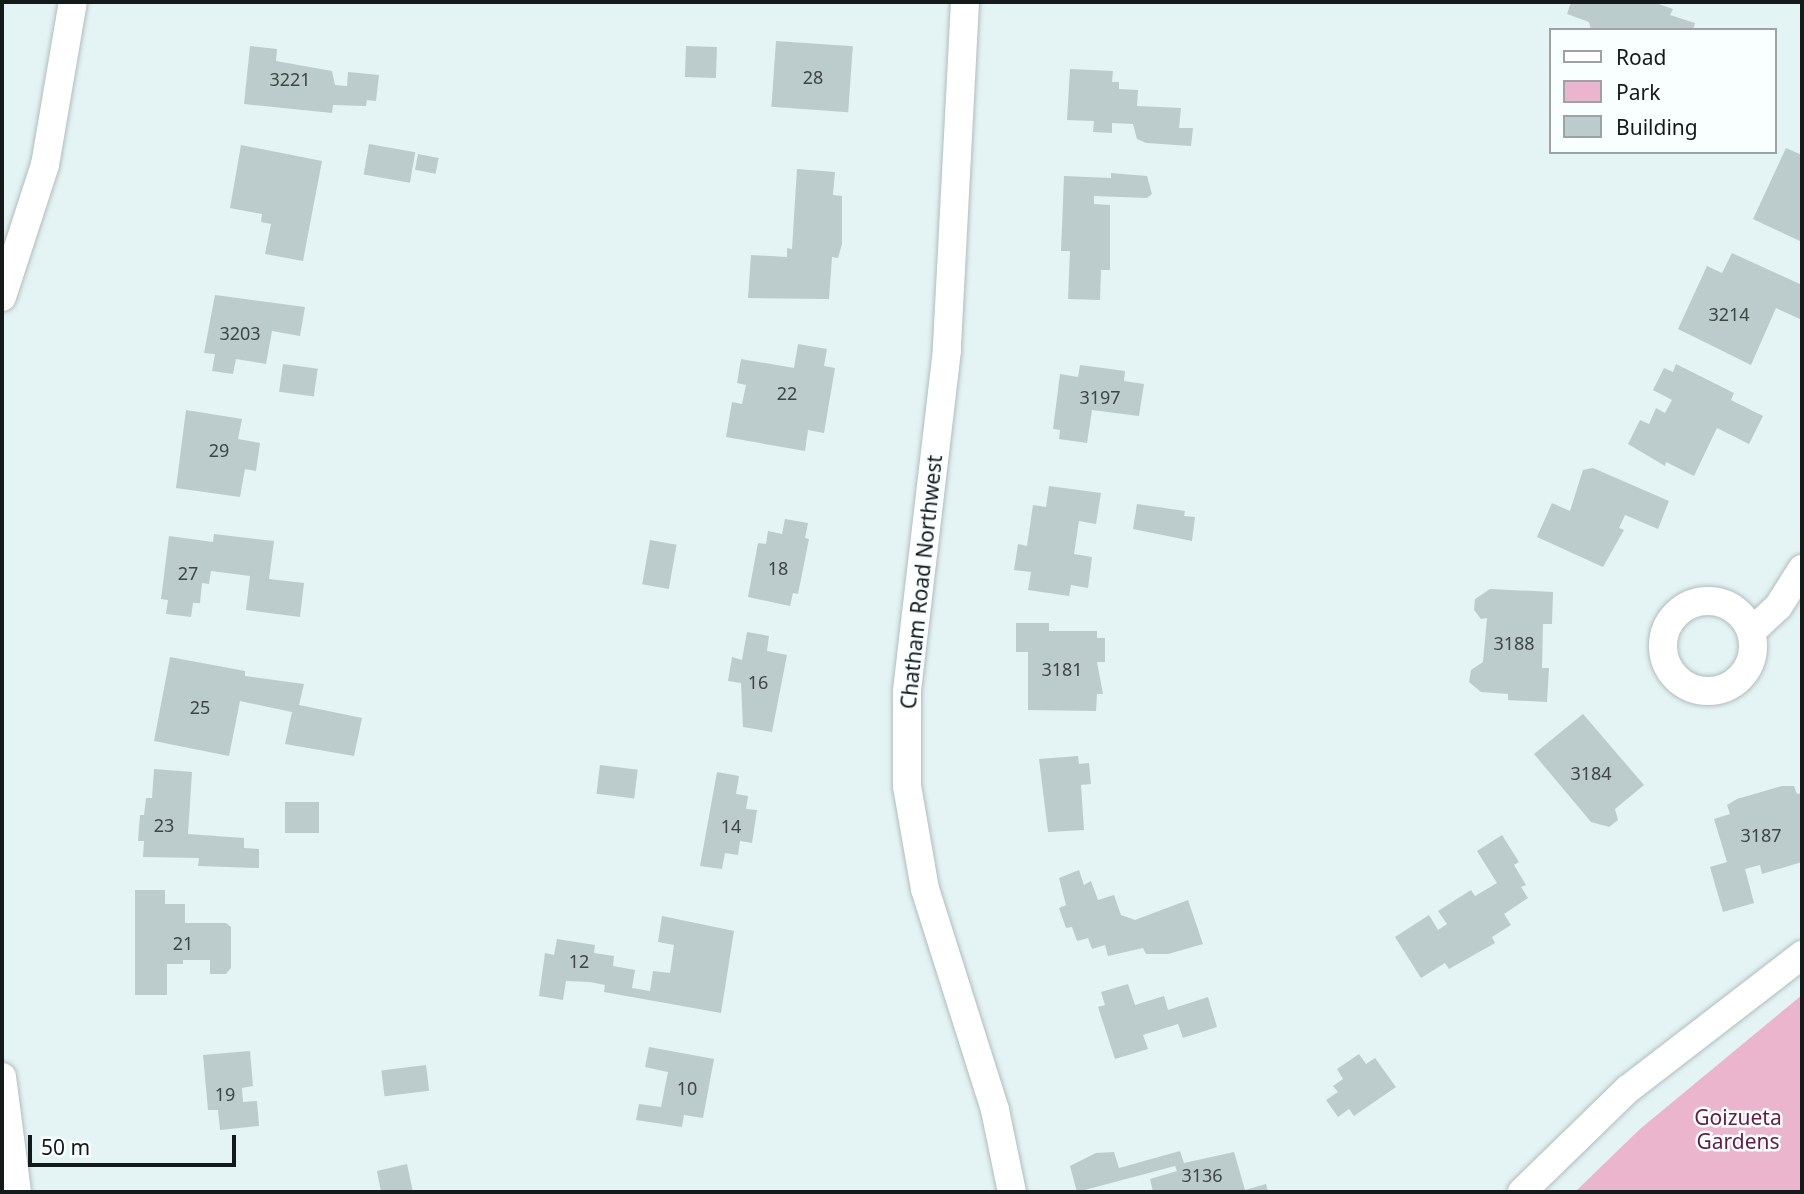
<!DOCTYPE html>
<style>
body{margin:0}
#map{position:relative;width:1804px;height:1194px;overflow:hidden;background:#e4f3f4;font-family:"Noto Sans",sans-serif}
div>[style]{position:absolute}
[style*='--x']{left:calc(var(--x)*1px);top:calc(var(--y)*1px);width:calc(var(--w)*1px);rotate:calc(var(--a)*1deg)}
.green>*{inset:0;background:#eab5cd}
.building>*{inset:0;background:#bccbcb;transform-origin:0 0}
.roads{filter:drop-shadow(0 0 2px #afbdbd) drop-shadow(0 0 2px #afbdbd)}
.minor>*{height:28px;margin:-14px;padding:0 14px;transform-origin:14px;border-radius:14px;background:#fff}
.minor>.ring{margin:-14px;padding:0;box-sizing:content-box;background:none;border:28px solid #fff;border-radius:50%}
span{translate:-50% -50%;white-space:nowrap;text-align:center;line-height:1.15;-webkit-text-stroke:5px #f9feff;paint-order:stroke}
.number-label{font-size:18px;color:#3e4646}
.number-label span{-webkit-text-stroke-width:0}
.street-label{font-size:21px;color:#14191a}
.park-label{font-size:21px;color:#651b45}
.frame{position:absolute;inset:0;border:4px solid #14191a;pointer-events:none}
.legend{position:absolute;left:1549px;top:28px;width:228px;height:126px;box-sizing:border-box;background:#f9feff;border:2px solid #9da2a3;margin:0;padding:9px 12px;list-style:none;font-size:21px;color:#14191a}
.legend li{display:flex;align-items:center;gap:14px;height:35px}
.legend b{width:35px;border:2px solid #9da2a3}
.scale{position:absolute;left:28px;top:1135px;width:208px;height:32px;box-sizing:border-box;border:4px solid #14191a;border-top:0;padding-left:9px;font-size:21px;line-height:24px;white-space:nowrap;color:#14191a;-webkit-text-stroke:5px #f9feff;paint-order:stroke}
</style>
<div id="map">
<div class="green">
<div style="clip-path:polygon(1802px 995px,1802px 1192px,1575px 1192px,1640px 1129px)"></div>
</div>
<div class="building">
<div style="clip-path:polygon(1571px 2px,1653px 2px,1673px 9px,1670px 15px,1695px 23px,1693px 30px,1591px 30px,1589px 22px,1567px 14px)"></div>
<div style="left:776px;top:41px;width:77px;height:66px;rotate:4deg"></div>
<div style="clip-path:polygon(250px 46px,277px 49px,276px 61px,332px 71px,335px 85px,347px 86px,348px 72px,379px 75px,376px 101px,367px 100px,366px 106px,333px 105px,332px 113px,244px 104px)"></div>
<div style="left:686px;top:46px;width:31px;height:31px;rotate:2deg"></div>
<div style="clip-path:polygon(1070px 69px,1113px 71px,1112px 82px,1119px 82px,1119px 89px,1138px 90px,1137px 106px,1181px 108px,1179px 128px,1193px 128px,1191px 146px,1146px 143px,1137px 139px,1133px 124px,1112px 123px,1112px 133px,1093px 132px,1094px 121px,1067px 120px)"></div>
<div style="left:369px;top:144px;width:47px;height:31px;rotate:10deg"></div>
<div style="clip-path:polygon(241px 145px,322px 161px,303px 261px,265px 254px,271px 224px,261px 222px,262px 214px,230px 208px)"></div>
<div style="clip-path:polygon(1786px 148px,1802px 155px,1802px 242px,1753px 219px)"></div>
<div style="left:418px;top:154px;width:21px;height:16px;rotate:11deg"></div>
<div style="clip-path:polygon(797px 169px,835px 172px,833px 195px,842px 196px,842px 244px,838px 258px,832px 257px,829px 299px,748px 298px,751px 255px,787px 257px,787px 248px,792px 249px)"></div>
<div style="clip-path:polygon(1111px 173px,1147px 176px,1152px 194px,1147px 198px,1094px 196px,1094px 204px,1110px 205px,1110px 270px,1101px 270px,1100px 300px,1068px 299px,1070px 251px,1061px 251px,1064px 176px,1111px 178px)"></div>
<div style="clip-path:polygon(1732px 253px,1802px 285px,1802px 320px,1776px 308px,1751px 365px,1678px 329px,1707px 266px,1722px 273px)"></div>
<div style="clip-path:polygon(215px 295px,305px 307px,300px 336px,272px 331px,266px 364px,236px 359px,233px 374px,212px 371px,215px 354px,204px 353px)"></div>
<div style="clip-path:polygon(798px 344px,827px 349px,824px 366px,835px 368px,824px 433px,808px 430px,805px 451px,726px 437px,732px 402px,742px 404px,746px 385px,737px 383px,741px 359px,794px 368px)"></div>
<div style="left:283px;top:364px;width:35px;height:28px;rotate:8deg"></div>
<div style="clip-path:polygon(1676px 364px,1734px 393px,1731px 400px,1763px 416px,1749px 444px,1717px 428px,1694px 476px,1666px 462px,1665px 466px,1628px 444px,1640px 420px,1649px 424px,1656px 408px,1665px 413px,1672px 400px,1653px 390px,1664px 368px,1673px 372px)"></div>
<div style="clip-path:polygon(1080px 365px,1125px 371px,1124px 381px,1144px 384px,1139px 416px,1092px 410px,1087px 443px,1059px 439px,1060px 430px,1053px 429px,1060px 374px,1078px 377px)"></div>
<div style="clip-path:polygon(186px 410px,242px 419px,238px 439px,260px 443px,256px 471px,245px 469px,240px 497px,176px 488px)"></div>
<div style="clip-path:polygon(1593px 468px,1669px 501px,1658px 529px,1625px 515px,1619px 528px,1624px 530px,1603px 567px,1537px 537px,1552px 503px,1570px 511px,1583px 470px)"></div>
<div style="clip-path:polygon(1049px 486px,1101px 493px,1096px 524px,1079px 521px,1074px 554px,1092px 557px,1088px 588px,1071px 585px,1069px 596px,1028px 590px,1031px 572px,1014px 570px,1018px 544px,1027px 546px,1033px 505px,1046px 507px)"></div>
<div style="clip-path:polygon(1137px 504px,1185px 511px,1184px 516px,1195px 517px,1192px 541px,1133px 529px)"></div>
<div style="clip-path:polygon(785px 519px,808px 523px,805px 538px,809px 539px,798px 594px,793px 593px,790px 606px,748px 597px,758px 543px,766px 544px,768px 531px,782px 534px)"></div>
<div style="clip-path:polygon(214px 534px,274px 541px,269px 579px,304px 583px,300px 617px,246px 610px,250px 576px,211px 571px,209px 584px,202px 583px,200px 603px,193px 603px,191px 617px,166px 614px,168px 600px,161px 599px,169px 536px,213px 542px)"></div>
<div style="left:650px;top:540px;width:27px;height:45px;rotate:10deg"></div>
<div style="clip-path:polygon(1490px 589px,1553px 592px,1552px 624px,1543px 624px,1542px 668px,1549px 668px,1547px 702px,1508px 700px,1508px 694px,1481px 692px,1469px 682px,1471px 670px,1483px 662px,1487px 618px,1481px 619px,1474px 610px,1475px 599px)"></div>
<div style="clip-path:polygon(1016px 623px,1049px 623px,1049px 631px,1097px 631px,1097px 638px,1105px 638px,1105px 662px,1097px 662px,1103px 694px,1097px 694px,1096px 711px,1028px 710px,1028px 652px,1016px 652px)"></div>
<div style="clip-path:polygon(747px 632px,769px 636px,767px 651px,787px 655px,772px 732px,743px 727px,741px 683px,728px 681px,732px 657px,742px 660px)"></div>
<div style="clip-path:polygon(170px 657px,245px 671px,245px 676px,304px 684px,299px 705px,362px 718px,354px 756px,285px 744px,292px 712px,240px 701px,229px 756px,154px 741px)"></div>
<div style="clip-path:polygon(1583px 714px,1644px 785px,1615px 809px,1618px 820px,1609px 827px,1591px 822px,1534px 754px)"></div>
<div style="clip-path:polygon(1078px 756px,1079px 764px,1089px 763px,1091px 784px,1081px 785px,1084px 830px,1048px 832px,1039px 759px)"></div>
<div style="left:600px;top:765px;width:38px;height:29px;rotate:7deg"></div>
<div style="clip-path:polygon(154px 769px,192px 772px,188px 834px,244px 838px,244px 848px,259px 849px,259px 868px,198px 866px,199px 858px,143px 857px,144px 841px,138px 841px,140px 815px,144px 815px,146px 798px,152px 798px)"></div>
<div style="clip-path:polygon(717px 772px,739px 776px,736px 794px,748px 796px,746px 809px,757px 810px,752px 843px,740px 841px,738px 855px,725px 853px,722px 869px,700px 866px)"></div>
<div style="clip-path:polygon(1782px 786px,1794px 786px,1797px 794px,1802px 793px,1802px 862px,1762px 874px,1760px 865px,1745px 869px,1754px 903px,1723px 912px,1710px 867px,1727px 862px,1714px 819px,1730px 814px,1727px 805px,1737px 799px)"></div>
<div style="left:285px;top:802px;width:34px;height:31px"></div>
<div style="clip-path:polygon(1502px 835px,1519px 862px,1514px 865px,1526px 885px,1521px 887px,1528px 898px,1504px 914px,1511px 925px,1492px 937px,1495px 943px,1449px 969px,1445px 963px,1421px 978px,1395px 937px,1429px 915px,1438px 930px,1447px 924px,1438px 911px,1471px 890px,1475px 896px,1497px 883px,1477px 851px)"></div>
<div style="clip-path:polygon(1079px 870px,1084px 885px,1091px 881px,1098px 900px,1114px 895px,1121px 915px,1135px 920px,1188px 900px,1203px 944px,1168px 954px,1146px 954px,1143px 948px,1108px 956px,1105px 945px,1092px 949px,1088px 938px,1077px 941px,1072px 927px,1066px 928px,1059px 908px,1066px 905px,1059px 878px)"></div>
<div style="clip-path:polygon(135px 890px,165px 890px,165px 904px,185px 904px,185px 923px,226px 923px,231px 927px,231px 968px,226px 974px,210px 974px,210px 960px,183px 960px,183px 964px,167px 964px,167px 995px,135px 995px)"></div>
<div style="clip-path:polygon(662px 916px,734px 931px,721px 1013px,604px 992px,605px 985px,590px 982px,566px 981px,563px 1000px,539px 996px,545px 953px,554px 955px,557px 939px,595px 945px,594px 953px,614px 956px,613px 966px,635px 970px,632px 988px,650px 991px,653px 971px,670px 973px,674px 945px,658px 942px)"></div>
<div style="clip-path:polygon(1128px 984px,1135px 1005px,1164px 996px,1168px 1010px,1208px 997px,1217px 1027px,1183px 1038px,1178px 1024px,1143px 1035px,1148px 1049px,1115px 1059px,1098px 1007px,1105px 1005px,1101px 992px)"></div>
<div style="clip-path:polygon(649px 1047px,714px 1059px,703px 1118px,684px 1115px,682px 1127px,636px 1120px,639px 1104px,661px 1107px,668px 1072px,645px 1067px)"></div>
<div style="clip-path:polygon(250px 1051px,253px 1086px,242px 1088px,243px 1102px,257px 1101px,259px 1126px,220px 1130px,218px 1110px,208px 1110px,203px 1055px)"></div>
<div style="clip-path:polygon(1359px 1054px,1366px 1064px,1375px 1058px,1396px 1087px,1354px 1116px,1349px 1109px,1338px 1117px,1326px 1100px,1338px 1092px,1333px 1086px,1343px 1079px,1337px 1069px)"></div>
<div style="left:426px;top:1065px;width:26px;height:45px;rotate:83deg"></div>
<div style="clip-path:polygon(1180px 1151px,1184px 1163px,1234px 1152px,1245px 1190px,1266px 1184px,1268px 1192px,1153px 1192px,1150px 1179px,1177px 1171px,1175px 1166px,1077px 1192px,1070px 1166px,1096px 1153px,1114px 1152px,1119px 1168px)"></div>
<div style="clip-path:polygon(407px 1164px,413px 1192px,381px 1192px,377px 1171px)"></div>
</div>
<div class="roads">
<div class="minor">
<div style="--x:965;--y:2;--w:348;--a:93"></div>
<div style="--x:947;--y:350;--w:344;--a:96.7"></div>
<div style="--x:907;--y:692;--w:94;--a:90"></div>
<div style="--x:907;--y:786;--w:105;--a:80.1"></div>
<div style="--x:925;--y:889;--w:232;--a:72.4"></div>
<div style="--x:995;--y:1110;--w:84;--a:78.3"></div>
<div style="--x:2;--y:297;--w:139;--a:-72"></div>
<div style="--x:45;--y:165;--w:165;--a:-80.3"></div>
<div class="ring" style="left:1663px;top:601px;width:62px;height:62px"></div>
<div style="--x:1752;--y:631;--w:35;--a:-43"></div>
<div style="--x:1778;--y:607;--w:45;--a:-57.7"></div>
<div style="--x:2;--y:1077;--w:116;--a:82.6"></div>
<div style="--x:1522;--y:1192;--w:148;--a:-44.2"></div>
<div style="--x:1628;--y:1089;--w:220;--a:-37.6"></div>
</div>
</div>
<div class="number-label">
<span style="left:813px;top:77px">28</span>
<span style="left:290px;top:79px">3221</span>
<span style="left:1729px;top:314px">3214</span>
<span style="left:240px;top:333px">3203</span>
<span style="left:787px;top:393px">22</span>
<span style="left:1100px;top:397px">3197</span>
<span style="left:219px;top:450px">29</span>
<span style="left:778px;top:568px">18</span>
<span style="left:188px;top:573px">27</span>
<span style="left:1514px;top:643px">3188</span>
<span style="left:1062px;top:669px">3181</span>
<span style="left:758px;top:682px">16</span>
<span style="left:200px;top:707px">25</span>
<span style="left:1591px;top:773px">3184</span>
<span style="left:164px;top:825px">23</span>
<span style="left:731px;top:826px">14</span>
<span style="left:1761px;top:835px">3187</span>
<span style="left:183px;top:943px">21</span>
<span style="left:579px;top:961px">12</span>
<span style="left:687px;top:1088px">10</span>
<span style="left:225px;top:1094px">19</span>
<span style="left:1202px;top:1175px">3136</span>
</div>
<div class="street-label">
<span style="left:921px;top:582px;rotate:-84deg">Chatham Road Northwest</span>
</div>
<div class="park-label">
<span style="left:1738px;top:1129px">Goizueta<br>Gardens</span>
</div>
<div class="frame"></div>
<ul class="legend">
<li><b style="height:9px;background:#fff"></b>Road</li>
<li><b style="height:19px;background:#eab5cd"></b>Park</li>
<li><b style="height:19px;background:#bccbcb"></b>Building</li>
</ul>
<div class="scale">50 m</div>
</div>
